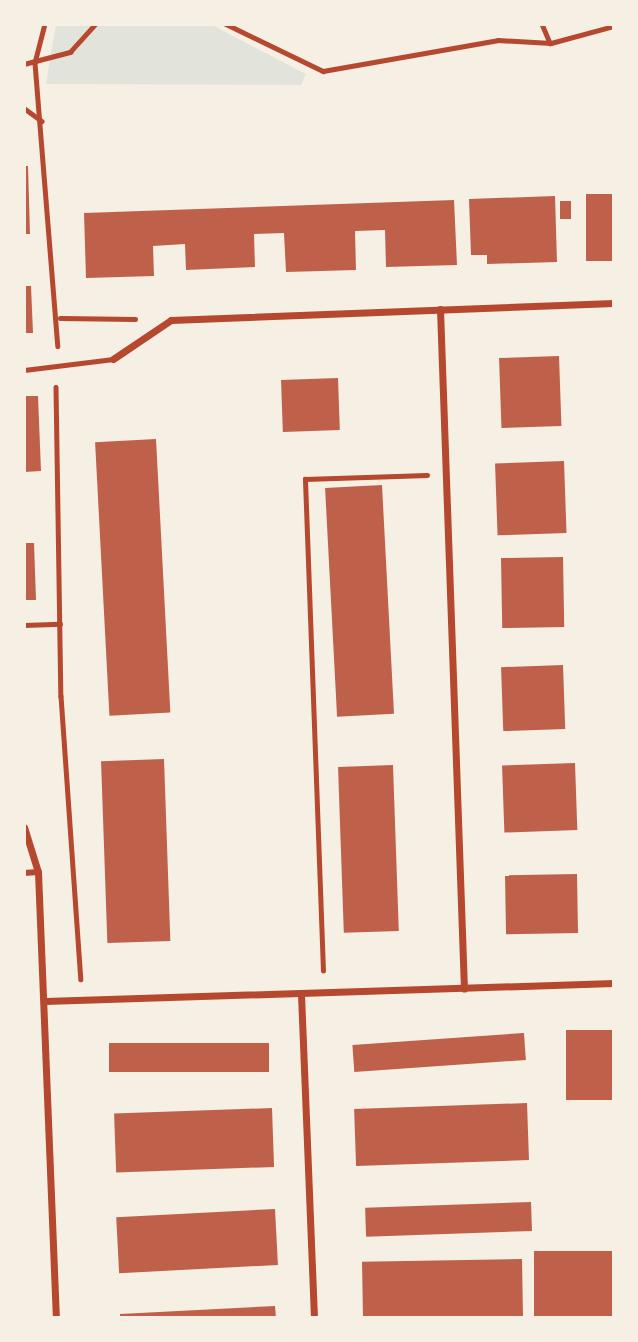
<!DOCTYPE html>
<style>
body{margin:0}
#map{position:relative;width:638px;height:1342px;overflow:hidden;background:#f6efe4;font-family:Arial,sans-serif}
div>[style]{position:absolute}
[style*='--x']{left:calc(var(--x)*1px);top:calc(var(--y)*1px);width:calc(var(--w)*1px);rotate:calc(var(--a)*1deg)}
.green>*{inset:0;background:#e2e4dc}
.building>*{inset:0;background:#bf614a;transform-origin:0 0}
.path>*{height:4.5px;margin:-2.25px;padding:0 2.25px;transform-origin:2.25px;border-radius:2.25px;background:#b5482f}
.service>*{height:5px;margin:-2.5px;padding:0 2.5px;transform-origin:2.5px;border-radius:2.5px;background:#b5482f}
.pedestrian>*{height:6px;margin:-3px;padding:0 3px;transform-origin:3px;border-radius:3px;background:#b5482f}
.minor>*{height:7px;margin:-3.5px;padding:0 3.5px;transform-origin:3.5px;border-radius:3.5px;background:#b5482f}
span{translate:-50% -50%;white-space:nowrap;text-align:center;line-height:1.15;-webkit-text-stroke:6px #f6efe4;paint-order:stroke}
.frame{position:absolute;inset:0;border:26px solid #f6efe4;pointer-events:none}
</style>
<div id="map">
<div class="green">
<div style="clip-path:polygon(56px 24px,212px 25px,306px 74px,301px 85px,46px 84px)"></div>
</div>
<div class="building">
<div style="clip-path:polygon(24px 166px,28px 166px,30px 234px,24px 234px)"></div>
<div style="left:614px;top:194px;width:67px;height:28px;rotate:90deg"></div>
<div style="clip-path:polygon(555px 196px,557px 262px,487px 264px,487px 255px,471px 255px,469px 199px)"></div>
<div style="clip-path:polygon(454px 200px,457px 265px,386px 267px,385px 230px,355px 231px,356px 270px,286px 272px,284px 233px,254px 234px,255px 267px,186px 270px,185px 244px,153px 246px,154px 276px,86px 278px,84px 213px)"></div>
<div style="left:560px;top:201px;width:11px;height:18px"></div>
<div style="clip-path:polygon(24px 286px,31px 286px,33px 333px,24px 333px)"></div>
<div style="left:559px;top:356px;width:70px;height:60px;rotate:88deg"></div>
<div style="left:338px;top:378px;width:52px;height:57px;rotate:88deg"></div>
<div style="clip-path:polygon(24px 396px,38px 396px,41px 471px,24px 472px)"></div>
<div style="left:156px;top:439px;width:274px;height:61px;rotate:87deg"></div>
<div style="left:564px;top:461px;width:72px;height:69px;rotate:88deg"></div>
<div style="left:382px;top:485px;width:229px;height:57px;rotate:87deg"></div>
<div style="clip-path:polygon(24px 543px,34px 543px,36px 600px,24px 600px)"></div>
<div style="left:563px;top:557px;width:70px;height:62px;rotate:89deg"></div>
<div style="left:563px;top:665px;width:64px;height:62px;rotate:88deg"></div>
<div style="left:164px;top:759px;width:182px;height:63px;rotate:88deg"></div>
<div style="left:575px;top:763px;width:67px;height:73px;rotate:88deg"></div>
<div style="left:393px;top:765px;width:166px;height:55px;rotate:88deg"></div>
<div style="left:577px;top:874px;width:59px;height:72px;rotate:89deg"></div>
<div style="left:614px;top:1030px;width:70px;height:48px;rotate:90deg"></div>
<div style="left:524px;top:1033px;width:27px;height:172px;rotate:86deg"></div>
<div style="left:269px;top:1043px;width:29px;height:160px;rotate:90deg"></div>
<div style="left:527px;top:1103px;width:57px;height:173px;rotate:88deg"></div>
<div style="left:272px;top:1108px;width:59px;height:158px;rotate:88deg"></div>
<div style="left:531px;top:1202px;width:29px;height:166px;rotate:88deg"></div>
<div style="left:275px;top:1209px;width:56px;height:159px;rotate:87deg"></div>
<div style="left:614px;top:1251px;width:67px;height:80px;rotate:90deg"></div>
<div style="left:522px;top:1259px;width:59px;height:160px;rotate:89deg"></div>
<div style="clip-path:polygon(275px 1306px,276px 1318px,120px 1318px,120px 1314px)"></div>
</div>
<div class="path">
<div style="--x:45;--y:24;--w:40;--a:104.4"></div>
<div style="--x:35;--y:63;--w:284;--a:85.4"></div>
<div style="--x:226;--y:24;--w:108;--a:25.9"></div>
<div style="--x:323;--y:71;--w:178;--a:-10"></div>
<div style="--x:498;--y:40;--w:53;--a:3.2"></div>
<div style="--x:551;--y:43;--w:65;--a:-15.1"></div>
<div style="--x:542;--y:24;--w:21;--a:67"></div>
<div style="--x:24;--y:64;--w:48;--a:-14.6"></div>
<div style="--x:70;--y:52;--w:38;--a:-48"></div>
<div style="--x:24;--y:108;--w:22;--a:36"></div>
<div style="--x:60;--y:318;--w:75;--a:0.8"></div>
<div style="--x:56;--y:387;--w:309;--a:89.1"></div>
<div style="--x:61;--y:696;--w:284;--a:86"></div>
<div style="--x:24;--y:625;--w:36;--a:-2"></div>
<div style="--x:323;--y:971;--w:492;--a:-92.1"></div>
<div style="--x:305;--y:479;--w:122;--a:-1.9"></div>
</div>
<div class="service">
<div style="--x:24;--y:370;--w:90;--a:-7"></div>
</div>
<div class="pedestrian">
<div style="--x:24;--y:873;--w:14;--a:-4"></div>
</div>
<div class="minor">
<div style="--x:440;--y:309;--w:680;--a:87.98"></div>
<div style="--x:113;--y:359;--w:70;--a:-33.9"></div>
<div style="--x:171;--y:320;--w:443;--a:-2.2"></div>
<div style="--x:24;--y:827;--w:47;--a:72.7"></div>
<div style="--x:38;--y:872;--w:446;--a:87.7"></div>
<div style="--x:301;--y:994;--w:324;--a:87.7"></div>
<div style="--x:45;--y:1001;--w:569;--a:-1.81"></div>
</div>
<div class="frame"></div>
</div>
